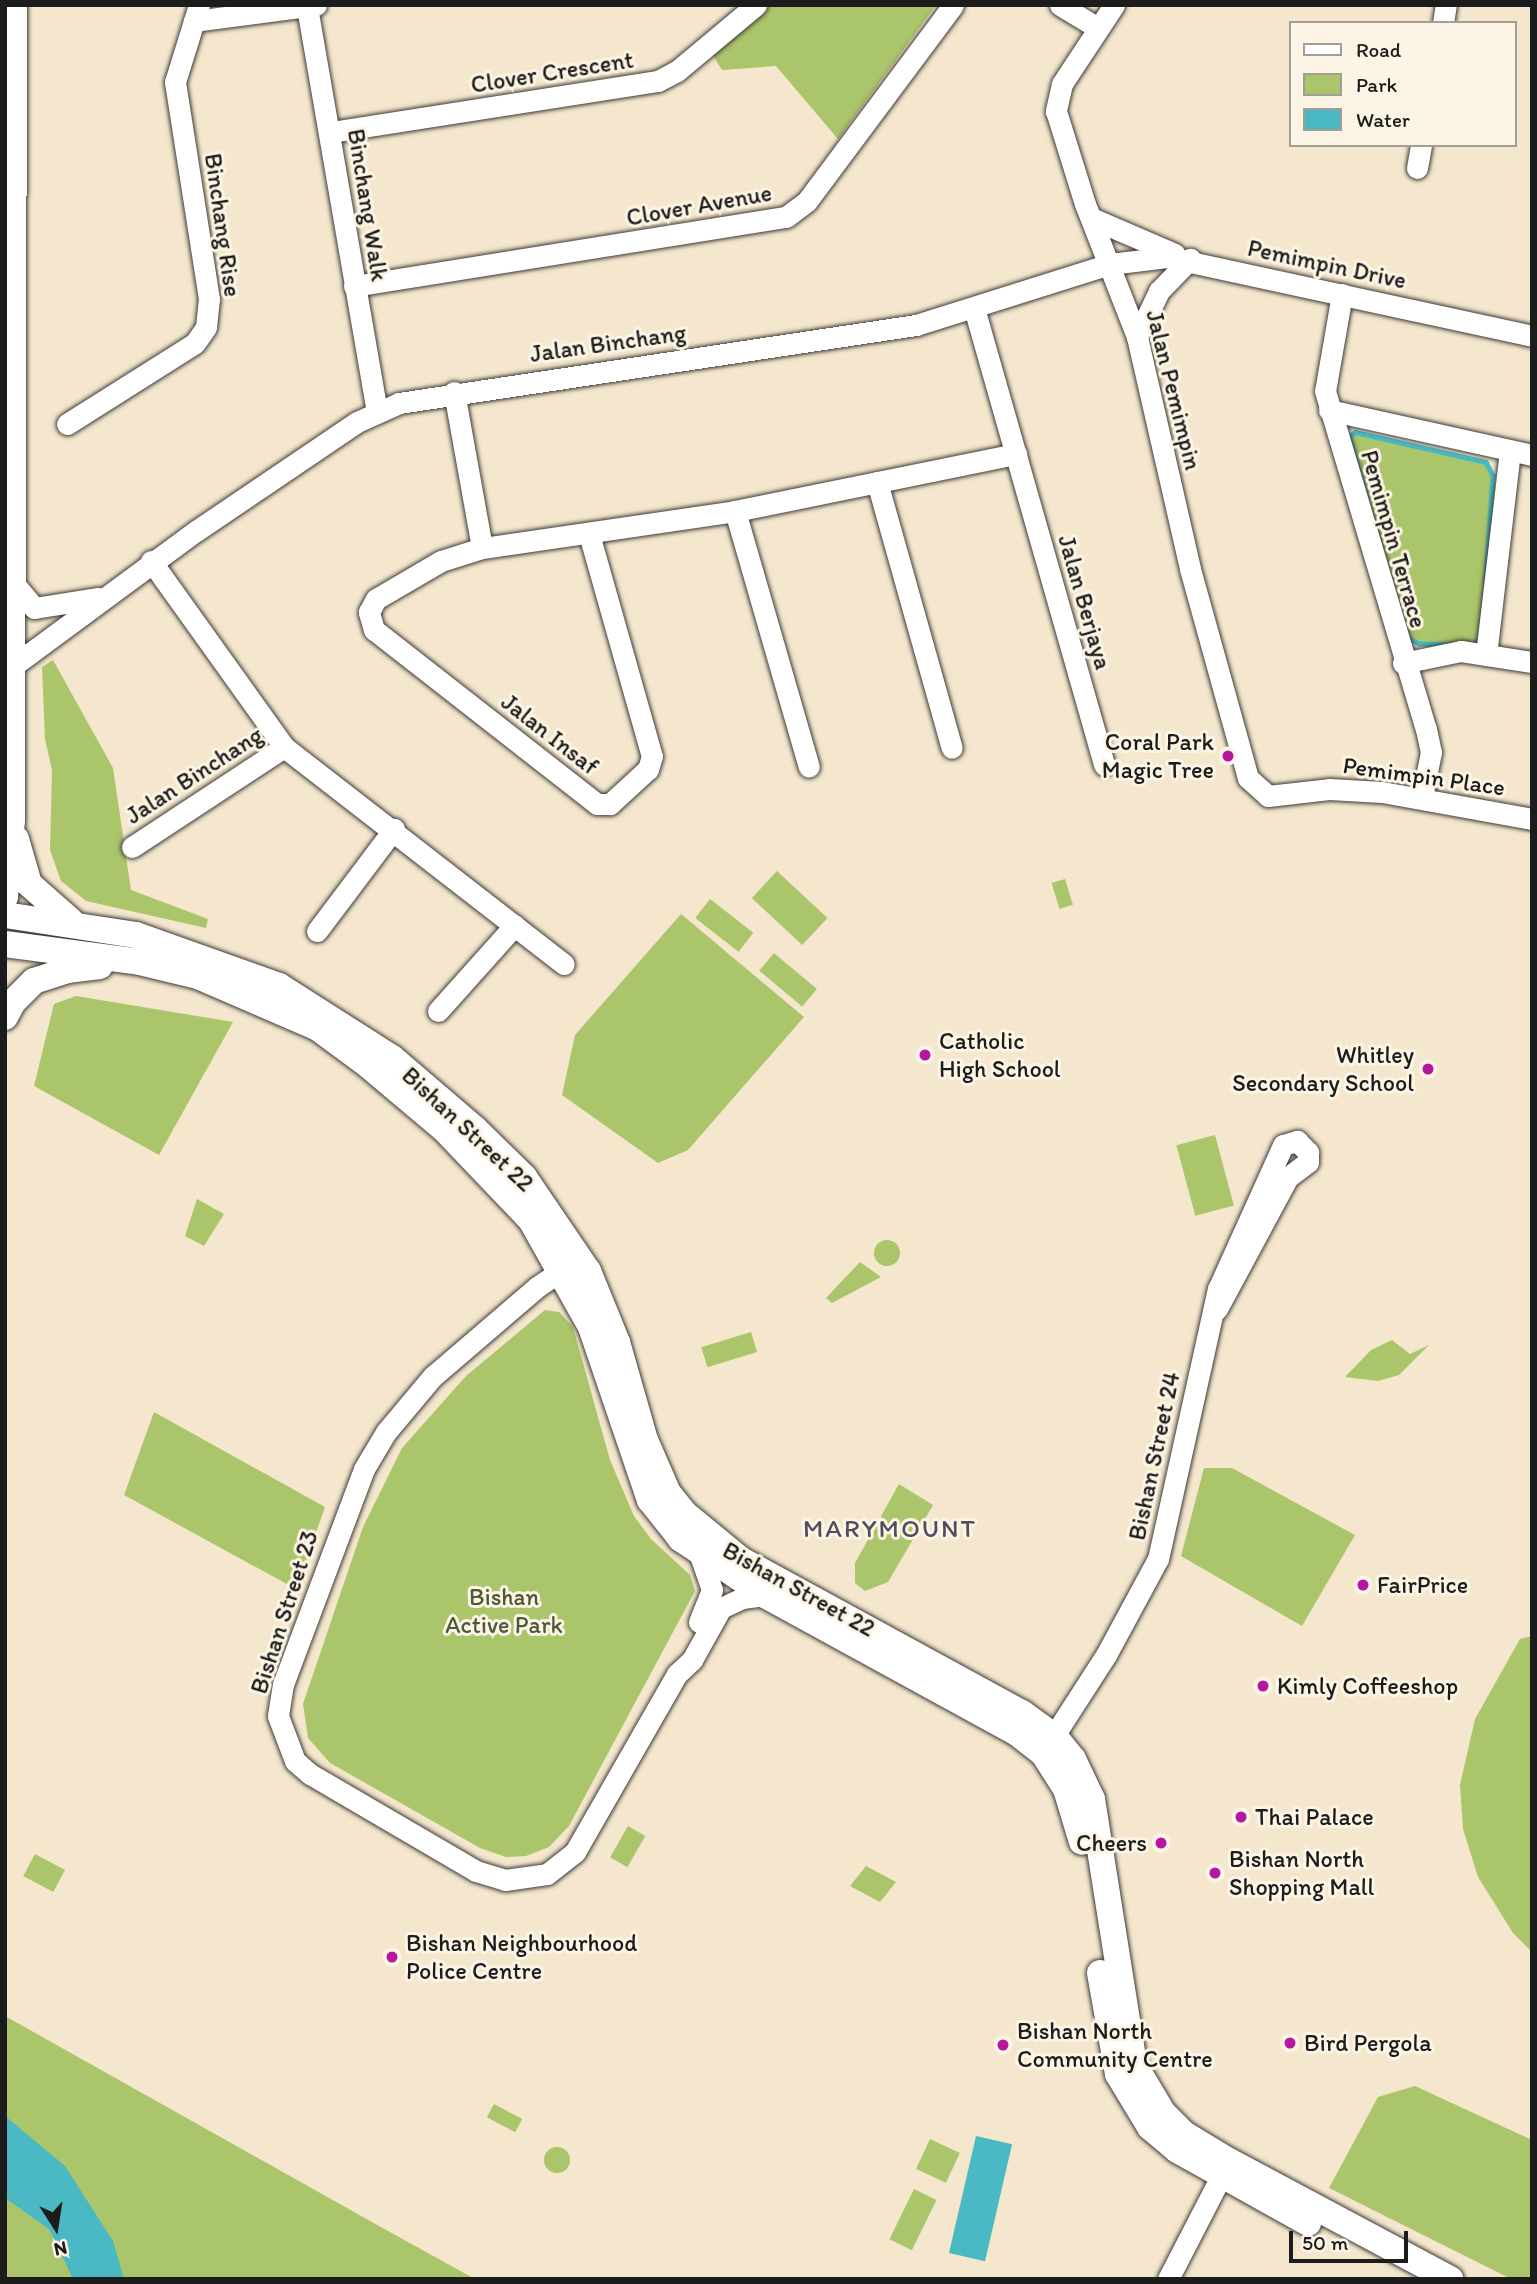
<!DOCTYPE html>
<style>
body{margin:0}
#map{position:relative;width:1537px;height:2284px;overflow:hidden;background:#f5e7cd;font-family:Itim,sans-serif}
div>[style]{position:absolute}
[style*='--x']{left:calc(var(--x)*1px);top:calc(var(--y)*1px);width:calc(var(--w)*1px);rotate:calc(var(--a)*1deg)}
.green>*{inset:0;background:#abc56a;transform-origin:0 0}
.round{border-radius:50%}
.water>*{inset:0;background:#4ab9c3;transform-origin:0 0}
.stream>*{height:4.5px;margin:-2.25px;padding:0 2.25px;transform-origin:2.25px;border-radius:2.25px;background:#4ab9c3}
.roads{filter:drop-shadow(0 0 2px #3d3a37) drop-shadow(0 0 2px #3d3a37)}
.minor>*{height:21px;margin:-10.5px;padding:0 10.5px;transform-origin:10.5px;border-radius:10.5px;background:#fff}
.major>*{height:26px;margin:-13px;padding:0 13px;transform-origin:13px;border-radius:13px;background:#fff}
.dots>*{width:19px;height:19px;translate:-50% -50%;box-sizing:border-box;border:4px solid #fcf5e5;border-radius:50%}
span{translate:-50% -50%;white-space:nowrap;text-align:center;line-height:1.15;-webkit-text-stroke:6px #fcf5e5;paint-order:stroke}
.street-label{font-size:24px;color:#1c1c1c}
.poi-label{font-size:24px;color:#1c1c1c}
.right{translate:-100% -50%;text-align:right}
.left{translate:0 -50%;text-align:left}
.park-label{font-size:24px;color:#4e5737}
.neighbourhood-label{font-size:26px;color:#544c5c;letter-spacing:2px}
.frame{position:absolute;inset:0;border:7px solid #1c1c1c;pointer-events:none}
.legend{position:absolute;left:1289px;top:21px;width:228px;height:126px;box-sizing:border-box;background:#fcf5e5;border:2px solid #a29e95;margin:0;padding:9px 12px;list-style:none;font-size:21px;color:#1c1c1c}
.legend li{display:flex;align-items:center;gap:14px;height:35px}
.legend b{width:35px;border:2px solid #a29e95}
.north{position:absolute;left:21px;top:2193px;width:70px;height:70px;-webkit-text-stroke:5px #fcf5e5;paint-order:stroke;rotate:168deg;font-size:19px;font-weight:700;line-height:28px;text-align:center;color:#1c1c1c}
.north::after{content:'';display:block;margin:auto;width:24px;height:32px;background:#1c1c1c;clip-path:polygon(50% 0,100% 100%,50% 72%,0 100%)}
.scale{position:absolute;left:1289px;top:2231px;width:119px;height:32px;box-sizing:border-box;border:4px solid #1c1c1c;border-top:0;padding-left:9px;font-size:21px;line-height:24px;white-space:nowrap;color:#1c1c1c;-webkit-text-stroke:5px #fcf5e5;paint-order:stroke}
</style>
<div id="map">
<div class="green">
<div style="clip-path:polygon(760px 5px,936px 5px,838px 139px,776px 66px,722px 70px,709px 49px)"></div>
<div style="clip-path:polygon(1355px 432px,1486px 462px,1493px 475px,1482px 637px,1472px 645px,1419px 644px,1406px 637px,1349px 437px)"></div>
<div style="clip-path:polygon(53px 660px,113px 768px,131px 890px,208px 919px,206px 928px,86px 901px,61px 881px,50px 850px,52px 770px,45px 739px,42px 667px)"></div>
<div style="left:777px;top:871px;width:69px;height:37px;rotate:43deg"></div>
<div style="left:1065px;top:879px;width:27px;height:14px;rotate:73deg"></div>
<div style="left:710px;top:899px;width:55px;height:24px;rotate:38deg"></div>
<div style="clip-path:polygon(681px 914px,804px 1017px,688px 1150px,658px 1163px,562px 1095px,575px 1035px)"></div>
<div style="left:774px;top:953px;width:56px;height:23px;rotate:40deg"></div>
<div style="clip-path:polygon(76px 996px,233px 1022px,159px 1155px,34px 1086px,54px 1004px)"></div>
<div style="left:1215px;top:1135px;width:73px;height:40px;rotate:75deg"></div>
<div style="clip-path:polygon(197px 1199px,224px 1214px,204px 1246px,185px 1236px)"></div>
<div class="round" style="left:874px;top:1240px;width:26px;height:26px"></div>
<div style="clip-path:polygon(860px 1262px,881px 1277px,832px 1303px,826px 1298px)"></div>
<div style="clip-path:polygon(545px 1310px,559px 1312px,573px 1327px,610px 1460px,634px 1516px,651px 1539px,690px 1575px,695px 1591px,569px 1826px,549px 1847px,526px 1856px,506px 1857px,480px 1848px,330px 1763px,308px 1738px,303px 1704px,363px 1527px,402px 1448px,466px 1376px)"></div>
<div style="left:751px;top:1332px;width:21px;height:52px;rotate:73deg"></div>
<div style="clip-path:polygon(1392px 1340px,1410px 1354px,1429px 1345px,1399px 1375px,1378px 1381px,1345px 1377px,1371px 1350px)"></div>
<div style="clip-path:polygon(154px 1412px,325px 1507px,296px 1589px,124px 1495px)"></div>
<div style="clip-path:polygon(1204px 1468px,1232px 1468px,1355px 1535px,1302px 1626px,1181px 1556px)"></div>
<div style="clip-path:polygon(899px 1484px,933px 1505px,888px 1582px,865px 1591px,855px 1583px,855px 1563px)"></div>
<div style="clip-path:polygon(1532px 1636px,1532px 1952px,1513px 1933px,1478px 1877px,1463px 1829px,1460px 1785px,1475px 1719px,1520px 1639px)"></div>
<div style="left:628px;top:1826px;width:20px;height:36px;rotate:30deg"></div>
<div style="left:35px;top:1854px;width:34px;height:25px;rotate:28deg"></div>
<div style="clip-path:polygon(866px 1866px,896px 1882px,880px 1902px,850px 1886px)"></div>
<div style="clip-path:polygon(5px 2016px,379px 2226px,475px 2279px,5px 2279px)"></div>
<div style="clip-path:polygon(1415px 2086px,1532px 2140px,1532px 2279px,1511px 2279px,1329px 2188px,1378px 2097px)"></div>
<div style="left:494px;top:2104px;width:32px;height:15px;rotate:28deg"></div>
<div style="left:930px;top:2139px;width:33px;height:33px;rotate:25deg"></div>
<div class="round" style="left:544px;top:2147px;width:26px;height:26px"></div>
<div style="left:914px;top:2189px;width:25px;height:56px;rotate:26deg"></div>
</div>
<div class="water">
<div style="clip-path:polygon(5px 2116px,65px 2166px,113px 2241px,124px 2279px,73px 2279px,49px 2229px,5px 2198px)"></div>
<div style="left:976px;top:2136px;width:37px;height:120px;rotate:13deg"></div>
</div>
<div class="stream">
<div style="--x:1355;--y:432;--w:134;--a:12.9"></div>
<div style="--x:1486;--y:462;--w:15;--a:62"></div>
<div style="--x:1493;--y:475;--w:162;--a:93.9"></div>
<div style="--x:1482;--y:637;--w:13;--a:141"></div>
<div style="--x:1472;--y:645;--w:53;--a:-178.9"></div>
<div style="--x:1419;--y:644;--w:15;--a:-152"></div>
<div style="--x:1406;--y:637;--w:208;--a:-105.9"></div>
<div style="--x:1349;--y:437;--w:8;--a:-40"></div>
</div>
<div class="roads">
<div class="minor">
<div style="--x:1060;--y:5;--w:44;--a:31.2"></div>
<div style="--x:1114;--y:5;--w:95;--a:123.4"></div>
<div style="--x:1062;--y:84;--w:28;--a:103"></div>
<div style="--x:1056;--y:111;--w:97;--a:72.7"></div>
<div style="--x:1085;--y:204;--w:143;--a:68.6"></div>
<div style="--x:1137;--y:337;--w:238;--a:77.1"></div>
<div style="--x:1190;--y:569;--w:217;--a:74.5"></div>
<div style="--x:1248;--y:778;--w:27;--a:42"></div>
<div style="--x:1268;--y:796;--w:61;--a:-6.5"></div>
<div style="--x:1329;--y:789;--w:53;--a:3.2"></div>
<div style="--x:1382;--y:792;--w:152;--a:10.2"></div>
<div style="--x:307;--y:7;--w:411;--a:80.2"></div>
<div style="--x:194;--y:21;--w:123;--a:-7.5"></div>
<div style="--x:1443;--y:23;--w:18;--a:-81"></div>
<div style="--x:331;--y:132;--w:331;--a:-8.9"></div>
<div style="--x:658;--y:81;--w:21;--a:-28"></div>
<div style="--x:677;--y:71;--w:103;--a:-39.9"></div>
<div style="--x:1417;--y:168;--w:23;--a:-80"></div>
<div style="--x:1091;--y:218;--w:91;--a:23.2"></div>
<div style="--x:354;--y:286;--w:437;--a:-9.1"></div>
<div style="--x:786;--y:217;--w:26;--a:-37"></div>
<div style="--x:807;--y:201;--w:244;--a:-53.3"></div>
<div style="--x:1342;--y:294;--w:98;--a:99.9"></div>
<div style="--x:1325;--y:391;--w:353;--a:73.4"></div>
<div style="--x:1426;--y:729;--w:24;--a:78"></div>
<div style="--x:1431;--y:752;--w:46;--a:101.3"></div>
<div style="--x:974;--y:308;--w:475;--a:74.1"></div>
<div style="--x:1137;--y:337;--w:51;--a:-64.4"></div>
<div style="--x:1159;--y:291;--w:45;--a:-45.9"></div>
<div style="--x:454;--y:392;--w:158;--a:79.8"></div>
<div style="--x:1329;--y:410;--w:208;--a:12.5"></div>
<div style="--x:67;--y:424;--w:151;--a:-32.3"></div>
<div style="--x:195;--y:343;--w:19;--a:-55"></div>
<div style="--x:206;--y:327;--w:28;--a:-84"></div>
<div style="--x:209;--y:299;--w:220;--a:-98.9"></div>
<div style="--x:175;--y:82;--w:81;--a:-72.7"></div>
<div style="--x:877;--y:482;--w:276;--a:74.3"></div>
<div style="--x:735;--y:511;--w:266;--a:73.9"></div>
<div style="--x:589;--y:534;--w:231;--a:74.2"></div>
<div style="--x:652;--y:756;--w:14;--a:107"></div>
<div style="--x:648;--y:769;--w:52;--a:137.4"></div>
<div style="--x:610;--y:804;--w:13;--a:180"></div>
<div style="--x:597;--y:804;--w:283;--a:-142"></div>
<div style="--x:374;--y:630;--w:19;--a:-106"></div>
<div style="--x:369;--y:612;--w:15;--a:-62"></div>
<div style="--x:376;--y:599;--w:75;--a:-30.3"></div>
<div style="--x:441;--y:561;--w:43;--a:-17.6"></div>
<div style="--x:482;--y:548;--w:256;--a:-8.3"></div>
<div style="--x:735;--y:511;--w:287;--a:-11.5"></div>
<div style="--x:151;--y:561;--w:229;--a:54.4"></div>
<div style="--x:284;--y:747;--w:354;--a:37.8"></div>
<div style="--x:10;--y:579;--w:38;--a:50"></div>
<div style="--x:34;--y:608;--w:65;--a:-8.9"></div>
<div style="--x:1486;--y:655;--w:206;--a:-83.3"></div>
<div style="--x:1403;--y:663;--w:59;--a:-11.7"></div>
<div style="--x:1461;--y:651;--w:72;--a:8.8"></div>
<div style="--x:10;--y:668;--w:231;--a:-36.4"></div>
<div style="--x:196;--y:531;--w:194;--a:-34.1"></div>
<div style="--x:357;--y:422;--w:46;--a:-24.3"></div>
<div style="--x:399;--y:403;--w:523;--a:-8.58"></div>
<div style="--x:916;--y:325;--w:203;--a:-17.5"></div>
<div style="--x:1110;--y:264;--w:57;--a:-7"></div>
<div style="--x:1167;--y:257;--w:373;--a:12.2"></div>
<div style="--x:132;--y:847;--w:182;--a:-33.3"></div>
<div style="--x:317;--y:931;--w:128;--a:-53"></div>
<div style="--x:438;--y:1011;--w:115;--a:-48.2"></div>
<div style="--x:573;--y:1263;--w:43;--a:146.3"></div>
<div style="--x:537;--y:1287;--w:137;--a:139.4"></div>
<div style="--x:433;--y:1376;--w:73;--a:130"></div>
<div style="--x:386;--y:1432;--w:43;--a:120.7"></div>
<div style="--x:364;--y:1469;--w:230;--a:110.6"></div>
<div style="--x:283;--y:1684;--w:32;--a:99"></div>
<div style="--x:278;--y:1716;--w:48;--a:69.3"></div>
<div style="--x:295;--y:1761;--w:20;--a:41"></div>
<div style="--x:310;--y:1774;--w:192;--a:30.3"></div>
<div style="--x:476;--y:1871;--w:30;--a:17"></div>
<div style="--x:505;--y:1880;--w:42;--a:-8.1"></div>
<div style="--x:547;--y:1874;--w:36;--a:-38"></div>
<div style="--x:575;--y:1852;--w:205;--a:-60.2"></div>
<div style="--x:677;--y:1674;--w:21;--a:-43"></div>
<div style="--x:692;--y:1660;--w:60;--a:-60.9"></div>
<div style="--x:721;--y:1608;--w:23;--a:-25"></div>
<div style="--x:742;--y:1598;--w:23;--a:-7"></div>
<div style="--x:699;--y:1622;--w:35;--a:-68"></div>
<div style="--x:712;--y:1590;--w:37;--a:-109"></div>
<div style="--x:1046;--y:1748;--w:111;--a:-57.2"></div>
<div style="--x:1106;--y:1655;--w:109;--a:-61.6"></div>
<div style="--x:1158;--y:1559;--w:277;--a:-77.5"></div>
<div style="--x:1218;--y:1289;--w:158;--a:-65.7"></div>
<div style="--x:1283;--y:1145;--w:15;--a:-16"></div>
<div style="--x:1297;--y:1141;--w:16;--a:45"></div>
<div style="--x:1308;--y:1152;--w:10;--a:90"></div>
<div style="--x:1308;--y:1162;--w:25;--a:143"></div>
<div style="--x:1288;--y:1177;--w:150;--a:118.3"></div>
<div style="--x:1168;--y:2279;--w:131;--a:-62.7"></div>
</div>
<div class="major">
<div style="--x:16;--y:839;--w:47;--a:73.9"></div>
<div style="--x:29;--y:884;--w:57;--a:41.5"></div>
<div style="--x:5;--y:897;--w:77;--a:-84.8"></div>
<div style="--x:12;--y:820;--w:815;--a:-89.86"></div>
<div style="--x:5;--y:915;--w:133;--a:8.7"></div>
<div style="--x:136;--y:935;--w:152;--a:19.6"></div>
<div style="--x:279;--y:986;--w:134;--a:32.5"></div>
<div style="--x:392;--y:1058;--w:109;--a:40.5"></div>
<div style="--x:475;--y:1129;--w:69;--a:44.4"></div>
<div style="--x:524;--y:1177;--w:114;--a:55.8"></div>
<div style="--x:588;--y:1271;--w:77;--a:67.8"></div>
<div style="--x:617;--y:1342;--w:102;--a:74.1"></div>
<div style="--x:645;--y:1440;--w:58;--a:66.5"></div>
<div style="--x:668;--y:1493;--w:26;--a:51"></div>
<div style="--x:684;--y:1513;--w:74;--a:39.5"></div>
<div style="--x:741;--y:1560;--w:320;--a:28.6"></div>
<div style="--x:1022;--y:1713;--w:41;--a:36"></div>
<div style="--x:1055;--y:1737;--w:28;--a:51"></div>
<div style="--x:1073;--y:1759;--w:44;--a:64.6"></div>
<div style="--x:1092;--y:1799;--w:268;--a:81"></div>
<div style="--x:1134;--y:2064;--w:57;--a:59.4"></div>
<div style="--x:1163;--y:2113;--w:30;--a:45"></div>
<div style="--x:1184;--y:2134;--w:52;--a:31"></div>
<div style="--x:1229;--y:2161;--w:251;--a:28.1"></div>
<div style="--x:5;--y:944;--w:136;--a:7.6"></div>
<div style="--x:140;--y:962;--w:60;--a:13.6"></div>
<div style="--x:198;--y:976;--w:131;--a:23.4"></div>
<div style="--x:318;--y:1028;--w:62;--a:36.5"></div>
<div style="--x:368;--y:1065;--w:99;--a:40.1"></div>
<div style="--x:444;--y:1129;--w:126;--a:46.3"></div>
<div style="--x:531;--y:1220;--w:123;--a:60.7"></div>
<div style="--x:591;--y:1327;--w:183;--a:71.2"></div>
<div style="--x:650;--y:1500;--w:50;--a:51.5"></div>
<div style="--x:681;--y:1539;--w:101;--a:33.7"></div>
<div style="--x:765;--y:1595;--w:287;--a:28.7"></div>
<div style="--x:1017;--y:1733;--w:33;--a:38"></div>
<div style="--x:1043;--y:1753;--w:43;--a:57.4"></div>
<div style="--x:1066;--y:1789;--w:55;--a:73.2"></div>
<div style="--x:5;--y:1017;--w:17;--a:-62"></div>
<div style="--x:13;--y:1002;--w:30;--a:-45"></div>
<div style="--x:34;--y:981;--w:35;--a:-18"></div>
<div style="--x:67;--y:970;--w:33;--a:-7"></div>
<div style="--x:1100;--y:1973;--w:103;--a:79.9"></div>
<div style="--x:1118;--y:2074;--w:62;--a:58.9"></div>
<div style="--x:1150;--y:2127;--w:35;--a:40"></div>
<div style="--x:1177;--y:2150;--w:150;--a:29.1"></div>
</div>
</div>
<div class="dots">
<div style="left:1228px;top:756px;background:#b5179e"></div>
<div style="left:925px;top:1055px;background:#b5179e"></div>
<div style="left:1428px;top:1069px;background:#b5179e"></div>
<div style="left:1363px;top:1585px;background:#b5179e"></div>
<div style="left:1263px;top:1686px;background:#b5179e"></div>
<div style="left:1241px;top:1817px;background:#b5179e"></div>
<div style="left:1161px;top:1843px;background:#b5179e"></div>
<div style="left:1215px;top:1873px;background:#b5179e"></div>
<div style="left:392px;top:1957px;background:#b5179e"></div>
<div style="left:1290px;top:2043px;background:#b5179e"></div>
<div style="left:1003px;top:2045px;background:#b5179e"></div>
</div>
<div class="street-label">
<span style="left:552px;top:72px;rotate:-9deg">Clover Crescent</span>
<span style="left:368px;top:205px;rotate:81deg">Binchang Walk</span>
<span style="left:699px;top:205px;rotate:-10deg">Clover Avenue</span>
<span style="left:223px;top:225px;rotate:82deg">Binchang Rise</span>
<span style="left:1327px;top:264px;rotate:12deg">Pemimpin Drive</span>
<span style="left:608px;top:343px;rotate:-8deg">Jalan Binchang</span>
<span style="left:1174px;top:390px;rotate:76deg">Jalan Pemimpin</span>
<span style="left:1394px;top:539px;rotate:74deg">Pemimpin Terrace</span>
<span style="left:1085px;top:602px;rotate:74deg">Jalan Berjaya</span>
<span style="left:550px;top:734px;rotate:38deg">Jalan Insaf</span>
<span style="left:194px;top:775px;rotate:-33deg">Jalan Binchang</span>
<span style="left:1424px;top:776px;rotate:8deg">Pemimpin Place</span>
<span style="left:468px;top:1129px;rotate:43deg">Bishan Street 22</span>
<span style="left:1154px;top:1456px;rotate:-78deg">Bishan Street 24</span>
<span style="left:799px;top:1589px;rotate:29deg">Bishan Street 22</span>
<span style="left:284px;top:1612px;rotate:-72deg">Bishan Street 23</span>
</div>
<div class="poi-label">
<span class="right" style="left:1214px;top:756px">Coral Park<br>Magic Tree</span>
<span class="left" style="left:939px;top:1055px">Catholic<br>High School</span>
<span class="right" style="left:1414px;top:1069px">Whitley<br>Secondary School</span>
<span class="left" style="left:1377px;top:1585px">FairPrice</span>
<span class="left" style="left:1277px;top:1686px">Kimly Coffeeshop</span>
<span class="left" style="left:1255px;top:1817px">Thai Palace</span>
<span class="right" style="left:1147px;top:1843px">Cheers</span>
<span class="left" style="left:1229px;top:1873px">Bishan North<br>Shopping Mall</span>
<span class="left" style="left:406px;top:1957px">Bishan Neighbourhood<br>Police Centre</span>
<span class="left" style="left:1017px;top:2045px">Bishan North<br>Community Centre</span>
<span class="left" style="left:1304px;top:2043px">Bird Pergola</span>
</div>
<div class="park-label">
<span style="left:504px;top:1611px">Bishan<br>Active Park</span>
</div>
<div class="neighbourhood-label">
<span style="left:890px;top:1529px">MARYMOUNT</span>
</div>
<div class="frame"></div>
<ul class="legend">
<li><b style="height:9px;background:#fff"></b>Road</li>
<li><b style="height:19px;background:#abc56a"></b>Park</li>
<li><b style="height:19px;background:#4ab9c3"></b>Water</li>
</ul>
<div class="north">N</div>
<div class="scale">50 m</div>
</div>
